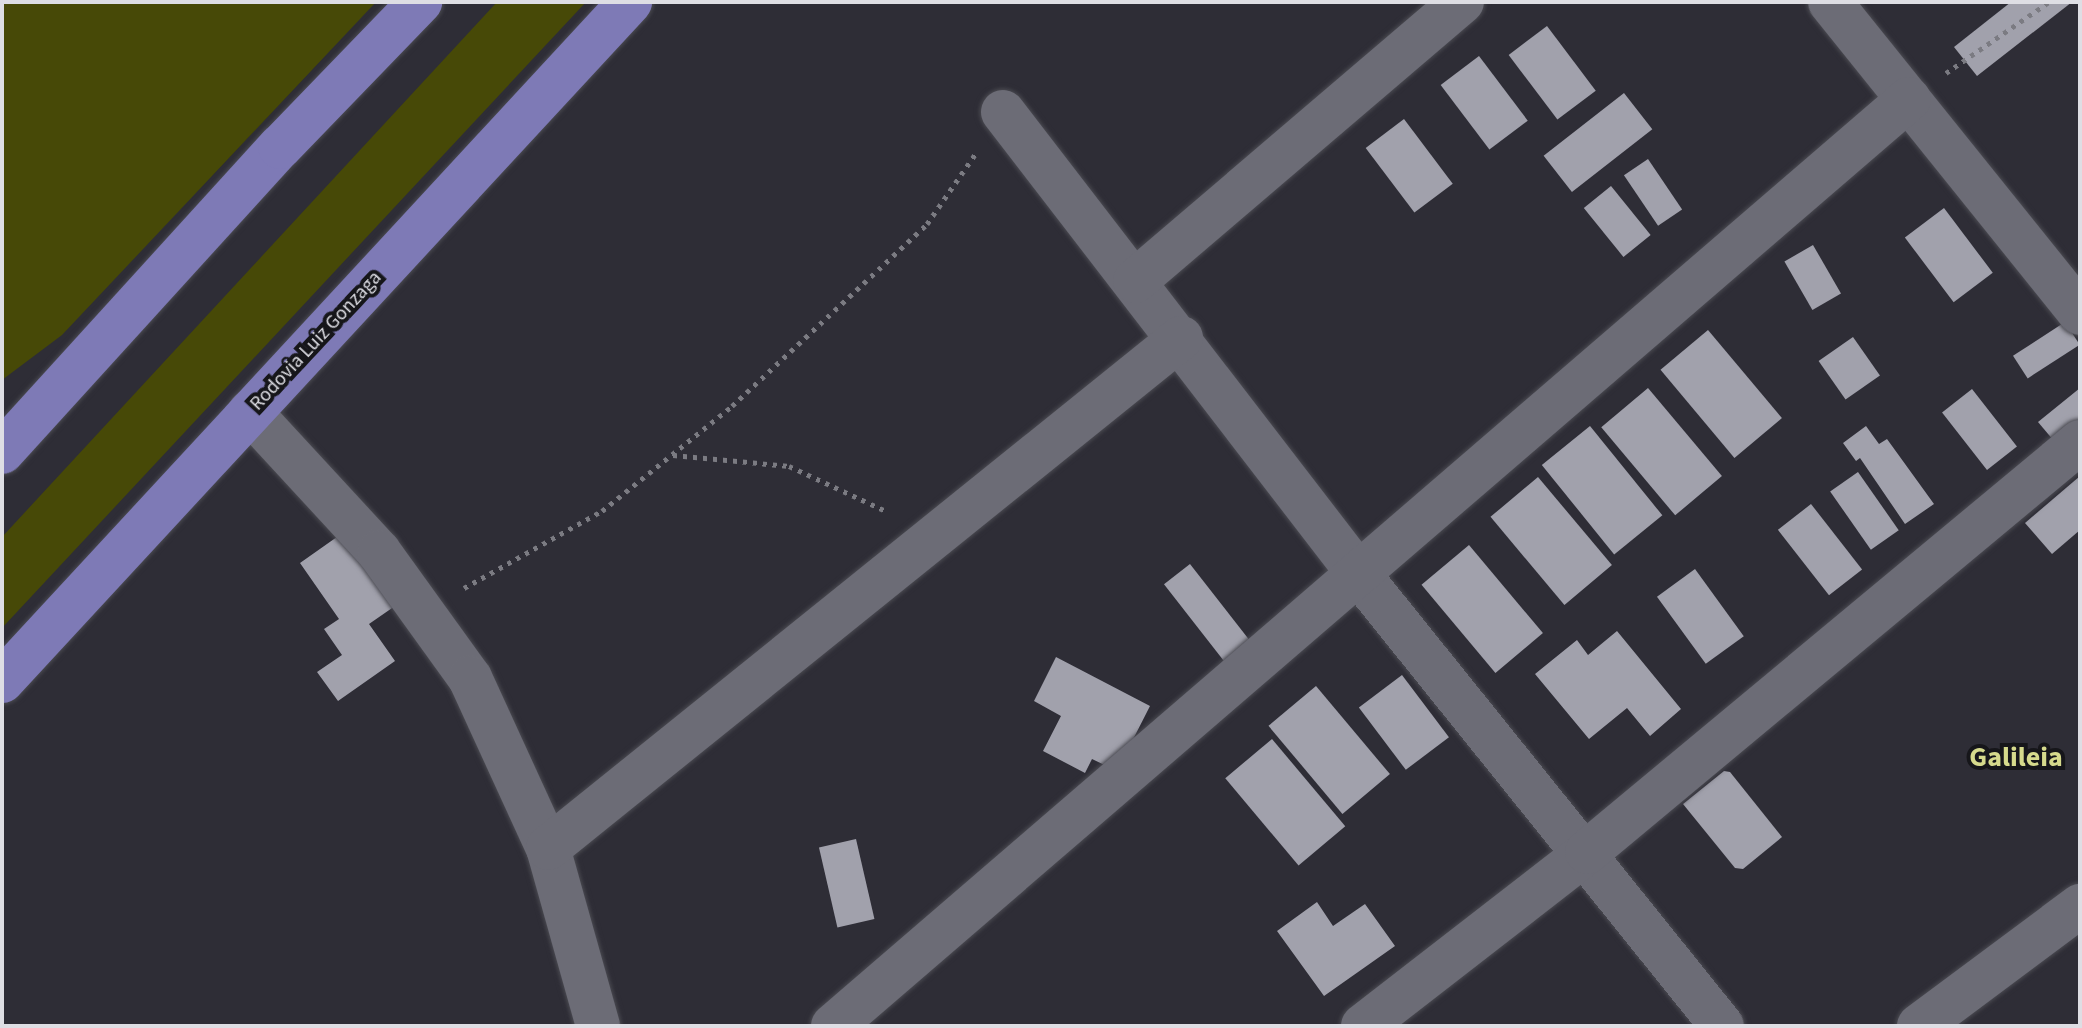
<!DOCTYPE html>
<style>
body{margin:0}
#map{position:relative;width:2082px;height:1028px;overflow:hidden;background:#2e2d36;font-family:"Source Sans 3",sans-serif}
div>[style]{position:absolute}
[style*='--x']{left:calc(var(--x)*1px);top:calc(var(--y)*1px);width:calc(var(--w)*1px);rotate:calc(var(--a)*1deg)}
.green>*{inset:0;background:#474907}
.building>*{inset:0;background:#a1a1ac;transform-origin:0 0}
.path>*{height:5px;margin-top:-2.5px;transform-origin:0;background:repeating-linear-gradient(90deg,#7b7b82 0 4px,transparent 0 10px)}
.roads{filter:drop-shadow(0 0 2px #4a4a51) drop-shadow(0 0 2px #4a4a51)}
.minor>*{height:44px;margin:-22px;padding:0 22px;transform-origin:22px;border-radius:22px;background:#6c6c76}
.trunk>*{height:44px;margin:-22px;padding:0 22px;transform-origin:22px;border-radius:22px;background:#7e7ab6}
span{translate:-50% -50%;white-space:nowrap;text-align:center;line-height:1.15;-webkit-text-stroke:8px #16161a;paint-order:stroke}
.street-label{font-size:20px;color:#dedee4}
.district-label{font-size:28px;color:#d6da8c;font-weight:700}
.frame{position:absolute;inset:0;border:4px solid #dedee4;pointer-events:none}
</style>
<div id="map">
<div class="green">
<div style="clip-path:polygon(2px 2px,376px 2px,62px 335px,2px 380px)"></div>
<div style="clip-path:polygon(497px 2px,586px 2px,2px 628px,2px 537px)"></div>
</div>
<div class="building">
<div style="clip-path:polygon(2011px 2px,2072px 2px,1977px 76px,1954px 47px)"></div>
<div style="left:1547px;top:26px;width:81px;height:48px;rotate:53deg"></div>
<div style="left:1479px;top:56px;width:81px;height:48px;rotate:53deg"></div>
<div style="left:1624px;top:93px;width:46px;height:102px;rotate:52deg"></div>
<div style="left:1404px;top:119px;width:81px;height:48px;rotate:53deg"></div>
<div style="left:1648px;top:159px;width:61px;height:29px;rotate:56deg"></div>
<div style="left:1611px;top:186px;width:63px;height:35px;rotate:51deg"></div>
<div style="left:1944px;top:208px;width:81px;height:49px;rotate:53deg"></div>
<div style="left:1813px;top:245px;width:56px;height:33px;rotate:60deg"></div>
<div style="left:2065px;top:322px;width:27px;height:62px;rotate:57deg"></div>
<div style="left:1708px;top:330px;width:115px;height:62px;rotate:50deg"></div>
<div style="left:1853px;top:337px;width:47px;height:42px;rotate:55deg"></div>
<div style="left:1648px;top:388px;width:115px;height:61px;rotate:50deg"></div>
<div style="clip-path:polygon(2080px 388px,2080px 420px,2054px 441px,2038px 422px)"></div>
<div style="left:1972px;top:389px;width:73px;height:38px;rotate:52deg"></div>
<div style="left:1590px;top:426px;width:115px;height:62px;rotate:51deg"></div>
<div style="clip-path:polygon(1866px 426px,1879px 444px,1887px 439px,1934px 504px,1905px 524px,1860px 458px,1856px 461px,1843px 443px)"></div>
<div style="left:1858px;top:472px;width:71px;height:34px;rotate:55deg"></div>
<div style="clip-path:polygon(2080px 476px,2080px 530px,2052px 554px,2025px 523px)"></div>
<div style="left:1538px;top:477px;width:115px;height:62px;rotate:50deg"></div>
<div style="left:1811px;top:504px;width:83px;height:42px;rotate:52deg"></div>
<div style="clip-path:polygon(344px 532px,395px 606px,369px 624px,395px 661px,338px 701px,317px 672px,342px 655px,324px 629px,339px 619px,300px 563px)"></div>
<div style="left:1469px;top:545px;width:115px;height:62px;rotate:50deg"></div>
<div style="left:1190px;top:564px;width:110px;height:33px;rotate:52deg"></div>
<div style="left:1695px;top:569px;width:83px;height:47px;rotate:54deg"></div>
<div style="clip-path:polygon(1617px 631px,1681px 709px,1650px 736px,1627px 708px,1589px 739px,1535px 674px,1577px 640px,1588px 655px)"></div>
<div style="clip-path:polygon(1056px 657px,1150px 706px,1117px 771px,1092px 759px,1085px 773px,1043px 751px,1061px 716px,1034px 701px)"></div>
<div style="left:1402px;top:675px;width:78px;height:54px;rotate:53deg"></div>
<div style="left:1316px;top:686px;width:115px;height:62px;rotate:50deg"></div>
<div style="left:1272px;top:739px;width:114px;height:61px;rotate:50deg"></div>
<div style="clip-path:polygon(1724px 771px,1730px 772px,1782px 837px,1743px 869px,1735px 868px,1683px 804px)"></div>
<div style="left:856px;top:839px;width:82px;height:38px;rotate:77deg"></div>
<div style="clip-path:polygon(1317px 902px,1333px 926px,1365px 904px,1395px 946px,1324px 996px,1277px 931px)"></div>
</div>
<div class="path">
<div style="--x:1946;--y:73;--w:125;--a:-34.6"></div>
<div style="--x:673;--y:455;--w:117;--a:5.4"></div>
<div style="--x:789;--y:466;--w:109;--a:24.9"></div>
<div style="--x:464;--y:588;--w:158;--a:-29.2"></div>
<div style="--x:602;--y:511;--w:167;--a:-38.9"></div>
<div style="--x:732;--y:406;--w:267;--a:-43"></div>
<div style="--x:927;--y:224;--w:86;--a:-55.4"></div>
</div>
<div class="roads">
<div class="minor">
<div style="--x:1830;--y:2;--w:399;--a:51.2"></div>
<div style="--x:1003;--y:112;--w:587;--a:52.41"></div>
<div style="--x:1361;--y:577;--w:576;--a:51.2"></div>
<div style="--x:1135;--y:281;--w:430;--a:-40.5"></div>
<div style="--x:250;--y:412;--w:190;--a:47.3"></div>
<div style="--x:379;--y:552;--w:155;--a:54.2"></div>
<div style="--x:470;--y:678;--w:187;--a:65.4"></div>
<div style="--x:548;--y:848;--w:185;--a:74.3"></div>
<div style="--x:548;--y:848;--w:813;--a:-38.86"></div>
<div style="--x:833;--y:1026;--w:1420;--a:-40.75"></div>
<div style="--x:1363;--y:1026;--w:284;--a:-37.8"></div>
<div style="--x:1587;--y:852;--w:641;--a:-39.75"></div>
<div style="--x:1919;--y:1026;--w:201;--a:-36.7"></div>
</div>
<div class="trunk">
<div style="--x:2;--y:452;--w:413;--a:-47.7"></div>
<div style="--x:280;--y:147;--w:202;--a:-46"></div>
<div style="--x:2;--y:681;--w:925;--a:-47.23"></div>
</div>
</div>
<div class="street-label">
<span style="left:316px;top:341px;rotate:-47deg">Rodovia Luiz Gonzaga</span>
</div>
<div class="district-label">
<span style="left:2016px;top:757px">Galileia</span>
</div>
<div class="frame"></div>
</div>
